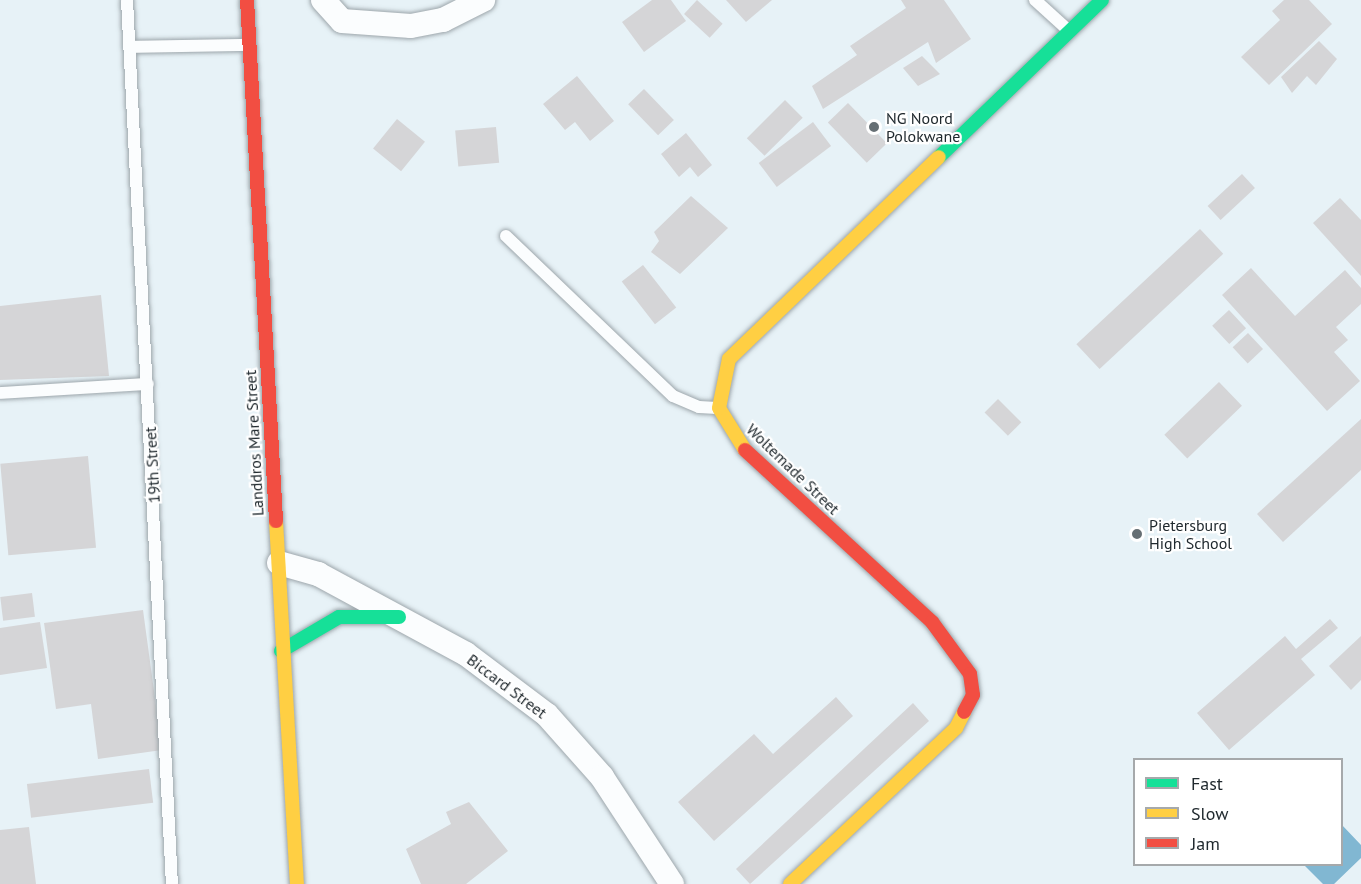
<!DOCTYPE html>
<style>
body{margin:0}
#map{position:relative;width:1361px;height:884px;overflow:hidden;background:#e7f2f7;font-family:"PT Sans",sans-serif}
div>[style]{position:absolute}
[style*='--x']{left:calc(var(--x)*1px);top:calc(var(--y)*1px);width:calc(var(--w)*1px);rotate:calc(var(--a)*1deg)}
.water>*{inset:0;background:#81b7d2}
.building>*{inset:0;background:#d5d5d7;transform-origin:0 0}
.roads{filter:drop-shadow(0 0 2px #9da6ab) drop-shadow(0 0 2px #9da6ab)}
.lane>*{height:12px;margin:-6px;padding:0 6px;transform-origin:6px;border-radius:6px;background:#fbfdfe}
.street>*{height:24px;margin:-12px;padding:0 12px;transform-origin:12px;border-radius:12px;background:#fbfdfe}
.fast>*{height:14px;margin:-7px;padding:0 7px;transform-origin:7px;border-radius:7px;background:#16e098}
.slow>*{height:14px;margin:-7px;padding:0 7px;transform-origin:7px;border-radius:7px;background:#ffcf43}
.jam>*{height:14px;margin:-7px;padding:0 7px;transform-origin:7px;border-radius:7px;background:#f24e42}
.dots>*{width:16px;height:16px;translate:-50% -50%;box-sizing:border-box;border:3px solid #fff;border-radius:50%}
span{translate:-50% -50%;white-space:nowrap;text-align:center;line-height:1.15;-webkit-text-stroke:4.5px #fff;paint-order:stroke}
.poi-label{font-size:16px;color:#20292e}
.left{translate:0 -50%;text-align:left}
.street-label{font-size:16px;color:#20292e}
.legend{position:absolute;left:1133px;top:758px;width:210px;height:108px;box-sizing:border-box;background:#fff;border:2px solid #a6a9ab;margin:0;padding:8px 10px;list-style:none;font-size:18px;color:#20292e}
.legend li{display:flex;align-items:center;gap:12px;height:30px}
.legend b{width:30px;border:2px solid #a6a9ab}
</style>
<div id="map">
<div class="water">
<div style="clip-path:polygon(1342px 825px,1361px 845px,1361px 858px,1334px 884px,1323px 884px,1304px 865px,1342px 864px)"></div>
</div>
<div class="building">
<div style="clip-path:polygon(652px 0,671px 0,686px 21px,644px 52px,622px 22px)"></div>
<div style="left:697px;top:0;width:35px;height:19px;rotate:43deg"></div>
<div style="clip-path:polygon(726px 0,772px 0,746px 22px)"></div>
<div style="clip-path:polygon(901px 0,944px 0,971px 39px,936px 63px,928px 42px,823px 109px,812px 86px,857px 55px,850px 46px,906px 8px)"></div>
<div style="clip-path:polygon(1284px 0,1309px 0,1332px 24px,1269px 85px,1241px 57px,1280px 20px,1272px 11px)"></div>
<div style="clip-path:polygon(1319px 41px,1337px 59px,1316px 85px,1307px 76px,1292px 93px,1281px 77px)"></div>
<div style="clip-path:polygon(922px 56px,940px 74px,918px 86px,903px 68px)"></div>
<div style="clip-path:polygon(577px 76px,614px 121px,590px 141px,575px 122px,565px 130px,543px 104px)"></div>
<div style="left:644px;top:89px;width:43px;height:22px;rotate:46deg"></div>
<div style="left:785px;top:100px;width:25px;height:54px;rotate:45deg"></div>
<div style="left:848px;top:103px;width:56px;height:28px;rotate:46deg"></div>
<div style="left:397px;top:119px;width:36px;height:38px;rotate:39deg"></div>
<div style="left:813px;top:122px;width:30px;height:68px;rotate:53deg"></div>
<div style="left:496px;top:127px;width:36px;height:41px;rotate:85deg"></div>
<div style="clip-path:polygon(686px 133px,712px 165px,698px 177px,690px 167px,679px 177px,661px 154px)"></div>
<div style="left:1242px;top:174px;width:19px;height:47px;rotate:47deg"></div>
<div style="clip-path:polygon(691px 196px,728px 228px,680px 274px,651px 252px,659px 241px,654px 232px)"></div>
<div style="clip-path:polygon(1340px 198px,1361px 220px,1361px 276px,1313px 223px)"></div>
<div style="left:1200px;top:229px;width:34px;height:169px;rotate:47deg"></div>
<div style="left:643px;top:265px;width:54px;height:27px;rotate:52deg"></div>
<div style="clip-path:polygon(1251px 268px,1295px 316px,1345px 270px,1361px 288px,1361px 304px,1336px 327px,1348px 340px,1334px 352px,1360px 381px,1327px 411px,1222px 295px)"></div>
<div style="clip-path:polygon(101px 295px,109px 376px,0 380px,0 306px)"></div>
<div style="left:1229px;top:310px;width:25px;height:23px;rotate:47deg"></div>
<div style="left:1248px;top:333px;width:22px;height:21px;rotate:47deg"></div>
<div style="left:1219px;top:382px;width:33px;height:76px;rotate:46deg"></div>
<div style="left:998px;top:399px;width:33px;height:19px;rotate:45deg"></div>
<div style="clip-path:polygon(1361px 419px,1361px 470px,1283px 542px,1257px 514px)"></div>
<div style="left:88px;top:456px;width:92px;height:88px;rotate:85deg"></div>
<div style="left:32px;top:593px;width:24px;height:32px;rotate:83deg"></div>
<div style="clip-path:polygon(143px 610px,162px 750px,98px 759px,91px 704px,56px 709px,44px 623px)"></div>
<div style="clip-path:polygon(1330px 619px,1338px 628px,1301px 659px,1315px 675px,1229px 750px,1197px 713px,1285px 636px,1296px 649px)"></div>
<div style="clip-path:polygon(40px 622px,47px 668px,0 675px,0 628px)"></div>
<div style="clip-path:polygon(1361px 636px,1361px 680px,1351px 690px,1329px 666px)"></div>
<div style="clip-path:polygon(836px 697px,853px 716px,714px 841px,678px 802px,754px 734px,773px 754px)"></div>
<div style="clip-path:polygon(913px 703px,929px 721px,750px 884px,736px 869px)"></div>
<div style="left:149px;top:769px;width:34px;height:123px;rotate:83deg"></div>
<div style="clip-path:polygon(469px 802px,508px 851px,466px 884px,421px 884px,406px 849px,451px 824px,446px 812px)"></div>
<div style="clip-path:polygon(29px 827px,36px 884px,0 884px,0 830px)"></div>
</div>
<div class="roads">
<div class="lane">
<div style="--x:127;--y:0;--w:885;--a:87.09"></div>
<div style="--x:1035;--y:0;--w:45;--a:42.3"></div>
<div style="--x:130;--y:47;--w:118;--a:-1"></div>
<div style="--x:506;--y:236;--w:231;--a:43.8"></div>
<div style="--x:673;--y:396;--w:28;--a:23"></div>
<div style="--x:699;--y:407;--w:18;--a:3"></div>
<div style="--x:0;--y:393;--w:148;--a:-3.5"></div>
</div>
<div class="street">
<div style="--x:323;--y:0;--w:28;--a:48"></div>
<div style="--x:342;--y:21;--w:69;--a:4.1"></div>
<div style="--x:411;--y:26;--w:33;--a:-11"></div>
<div style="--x:443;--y:20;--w:45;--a:-26.6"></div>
<div style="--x:279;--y:563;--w:41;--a:15.8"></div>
<div style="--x:318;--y:574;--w:168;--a:28.4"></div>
<div style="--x:466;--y:654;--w:101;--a:37"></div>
<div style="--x:547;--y:715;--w:83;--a:48.4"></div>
<div style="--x:602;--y:777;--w:128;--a:56.8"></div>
</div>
<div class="fast">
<div style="--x:939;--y:157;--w:226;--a:-43.9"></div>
<div style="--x:281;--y:651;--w:67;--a:-30.4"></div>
<div style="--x:339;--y:617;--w:60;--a:0"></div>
</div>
<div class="slow">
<div style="--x:745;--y:450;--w:49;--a:-121.8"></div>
<div style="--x:719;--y:408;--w:50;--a:-78.5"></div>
<div style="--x:729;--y:359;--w:291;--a:-43.9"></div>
<div style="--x:276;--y:521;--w:364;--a:86.7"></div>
<div style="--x:790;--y:884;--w:228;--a:-43.2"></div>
<div style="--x:956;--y:728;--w:18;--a:-63"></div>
</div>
<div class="jam">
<div style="--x:247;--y:0;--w:522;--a:86.81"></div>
<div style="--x:745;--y:450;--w:254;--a:42.6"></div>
<div style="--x:932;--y:622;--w:64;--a:53.8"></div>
<div style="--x:970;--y:674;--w:21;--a:82"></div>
<div style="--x:973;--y:695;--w:19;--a:118"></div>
</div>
</div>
<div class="dots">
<div style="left:874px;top:127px;background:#666f74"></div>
<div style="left:1137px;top:534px;background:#666f74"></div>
</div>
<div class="poi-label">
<span class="left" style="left:886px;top:127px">NG Noord<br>Polokwane</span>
<span class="left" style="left:1149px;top:534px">Pietersburg<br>High School</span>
</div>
<div class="street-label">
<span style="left:254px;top:443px;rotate:-93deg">Landdros Mare Street</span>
<span style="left:152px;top:465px;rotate:-93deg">19th Street</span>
<span style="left:793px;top:469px;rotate:44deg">Woltemade Street</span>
<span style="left:507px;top:686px;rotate:37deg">Biccard Street</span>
</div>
<ul class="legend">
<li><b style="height:8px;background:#16e098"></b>Fast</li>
<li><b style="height:8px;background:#ffcf43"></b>Slow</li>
<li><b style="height:8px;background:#f24e42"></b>Jam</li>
</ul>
</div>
